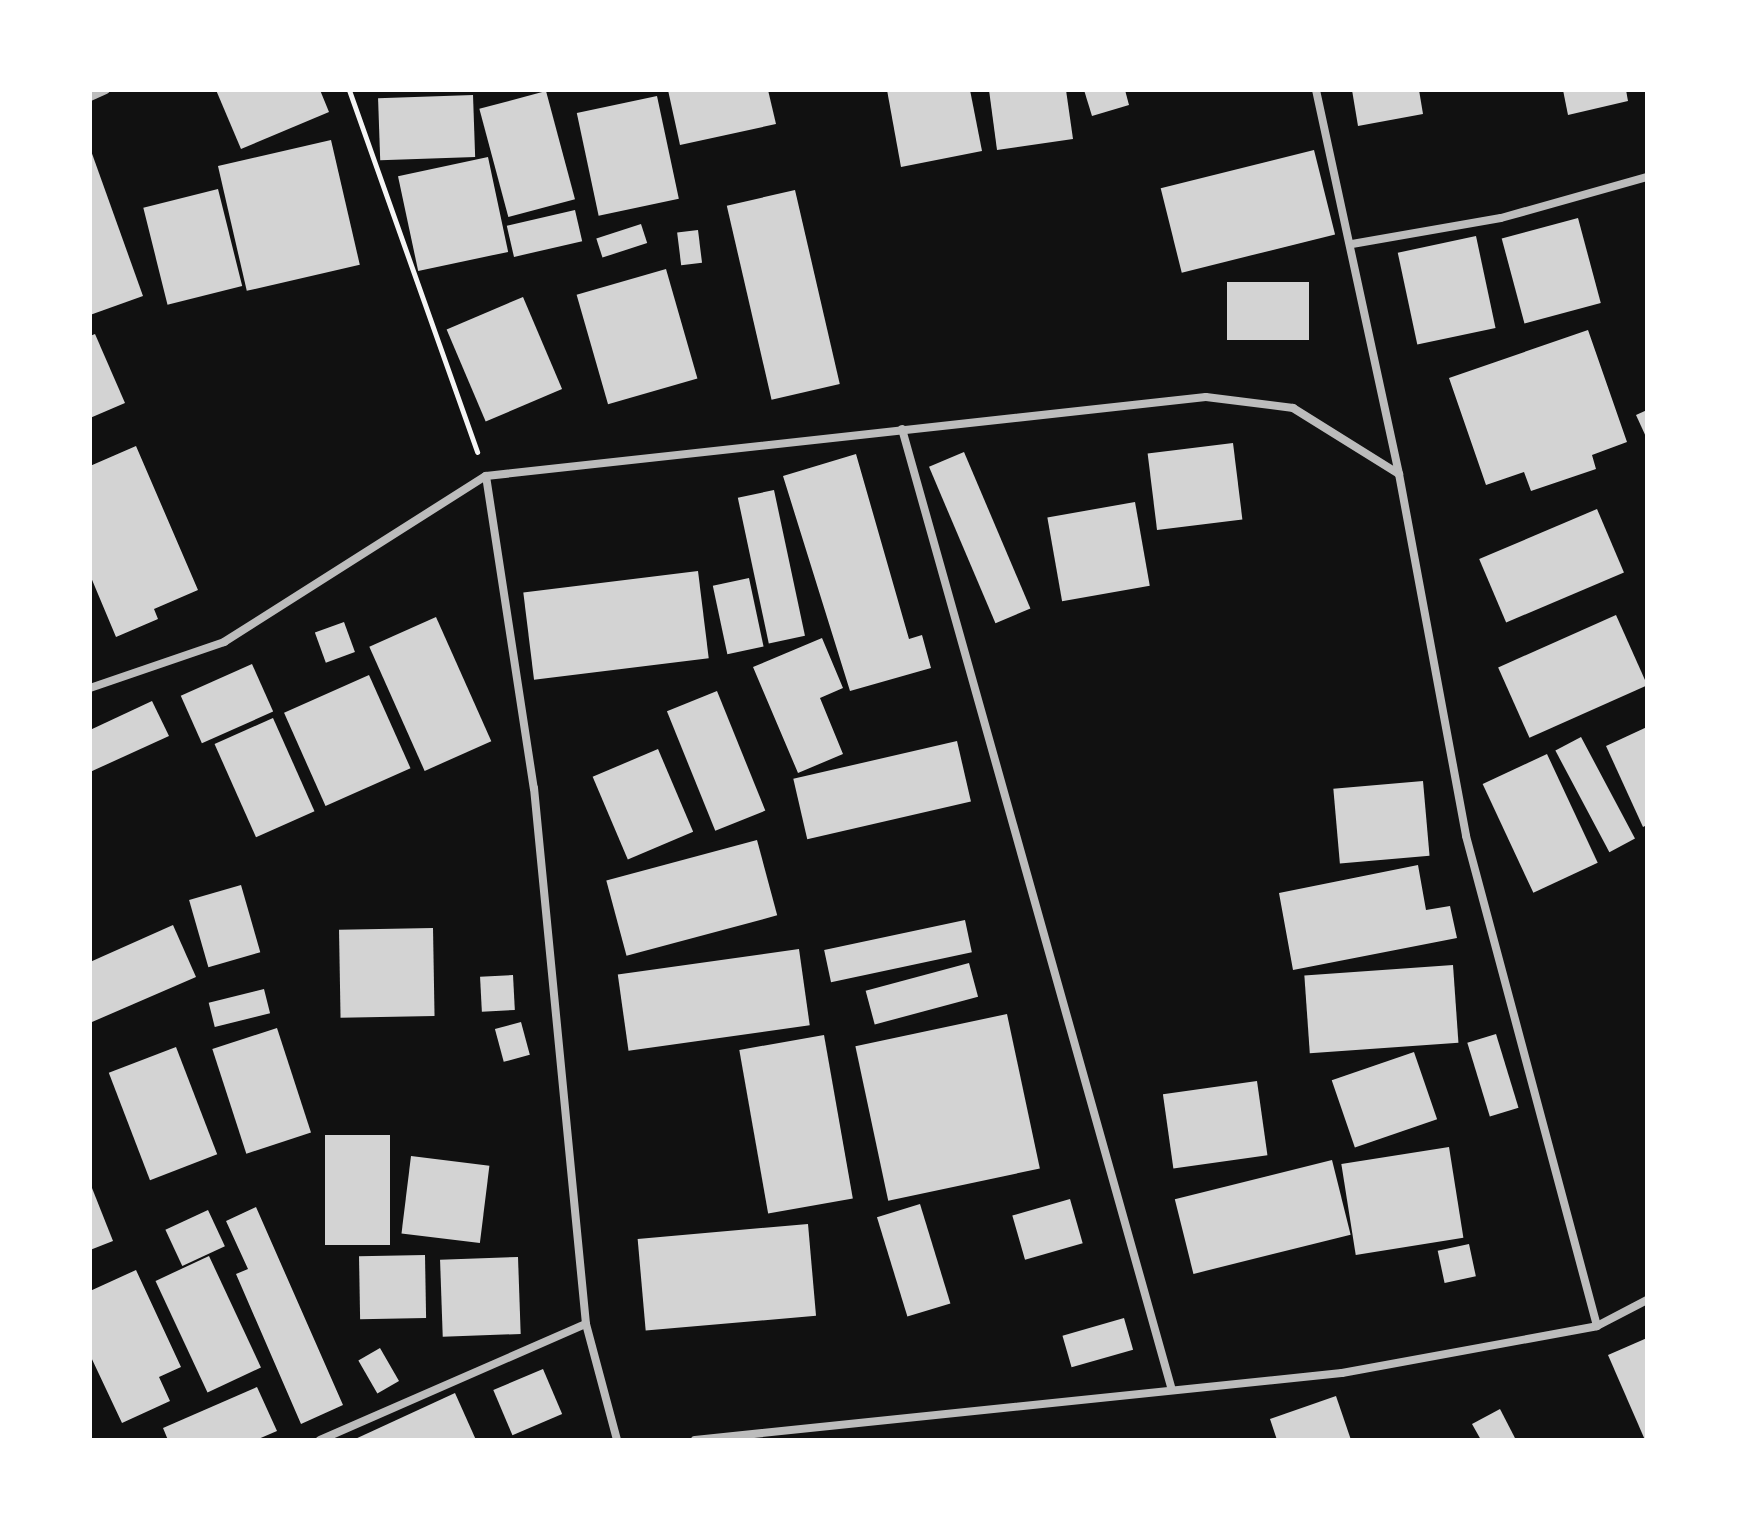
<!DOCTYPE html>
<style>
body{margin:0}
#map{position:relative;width:1737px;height:1530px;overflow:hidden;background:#111;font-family:"IBM Plex Sans",sans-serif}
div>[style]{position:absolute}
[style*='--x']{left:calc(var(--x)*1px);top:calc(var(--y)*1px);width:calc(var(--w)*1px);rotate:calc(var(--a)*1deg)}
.building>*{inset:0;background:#d3d3d3;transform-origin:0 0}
.path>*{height:5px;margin:-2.5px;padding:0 2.5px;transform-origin:2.5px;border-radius:2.5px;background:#f5f5f5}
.minor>*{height:8px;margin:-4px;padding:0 4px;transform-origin:4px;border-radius:4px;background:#bcbcbc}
span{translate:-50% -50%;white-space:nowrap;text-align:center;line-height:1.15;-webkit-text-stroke:8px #fff;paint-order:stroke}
.frame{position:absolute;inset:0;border:92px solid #fff;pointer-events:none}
</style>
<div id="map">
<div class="building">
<div style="clip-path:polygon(216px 90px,320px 90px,329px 112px,241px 149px)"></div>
<div style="clip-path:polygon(668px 90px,768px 90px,776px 124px,680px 145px)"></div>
<div style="clip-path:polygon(887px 90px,970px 90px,982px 151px,901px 167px)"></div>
<div style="clip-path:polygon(989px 90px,1066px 90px,1073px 139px,997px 150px)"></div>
<div style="clip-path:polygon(1084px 90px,1125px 90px,1129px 105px,1092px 116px)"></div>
<div style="clip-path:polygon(1352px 90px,1419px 90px,1423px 114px,1358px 126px)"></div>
<div style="clip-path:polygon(1563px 90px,1626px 90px,1628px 101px,1568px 115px)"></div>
<div style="left:546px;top:91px;width:112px;height:69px;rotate:75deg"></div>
<div style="left:473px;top:95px;width:62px;height:95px;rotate:88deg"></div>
<div style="left:657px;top:96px;width:105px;height:82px;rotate:78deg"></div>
<div style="left:331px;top:140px;width:128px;height:116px;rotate:77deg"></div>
<div style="clip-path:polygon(90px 148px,143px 296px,90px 315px)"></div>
<div style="left:1314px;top:150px;width:87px;height:158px;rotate:76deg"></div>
<div style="left:488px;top:157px;width:97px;height:92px;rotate:78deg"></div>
<div style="left:218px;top:189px;width:100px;height:77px;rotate:76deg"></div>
<div style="left:795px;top:190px;width:199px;height:70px;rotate:77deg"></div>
<div style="left:575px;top:210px;width:32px;height:70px;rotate:77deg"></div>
<div style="left:1578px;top:218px;width:88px;height:79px;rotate:75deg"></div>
<div style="left:641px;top:224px;width:20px;height:47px;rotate:72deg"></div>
<div style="left:698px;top:230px;width:33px;height:21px;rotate:83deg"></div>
<div style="left:1476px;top:236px;width:94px;height:80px;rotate:78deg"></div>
<div style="left:666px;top:269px;width:114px;height:93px;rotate:74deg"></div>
<div style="left:1227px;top:282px;width:82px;height:58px"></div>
<div style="left:523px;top:297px;width:100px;height:83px;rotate:67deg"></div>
<div style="clip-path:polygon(1588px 330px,1627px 442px,1592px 455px,1596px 469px,1531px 491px,1524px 472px,1486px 485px,1449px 378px)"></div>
<div style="clip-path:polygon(95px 334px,125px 403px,90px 418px,90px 336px)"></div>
<div style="clip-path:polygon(1647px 410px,1647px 439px,1636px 415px)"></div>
<div style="left:1233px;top:443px;width:77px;height:86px;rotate:83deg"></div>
<div style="clip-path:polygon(136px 446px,198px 590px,154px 609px,158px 619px,116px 637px,90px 575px,90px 466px)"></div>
<div style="left:964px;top:452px;width:170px;height:38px;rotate:67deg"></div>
<div style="clip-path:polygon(856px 454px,909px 639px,922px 635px,931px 668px,850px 691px,783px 476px)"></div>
<div style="left:774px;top:490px;width:149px;height:37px;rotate:78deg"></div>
<div style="left:1135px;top:502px;width:85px;height:89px;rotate:80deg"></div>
<div style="left:1597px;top:509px;width:69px;height:128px;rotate:67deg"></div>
<div style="left:698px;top:571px;width:88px;height:176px;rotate:83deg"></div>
<div style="left:749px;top:578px;width:70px;height:37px;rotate:78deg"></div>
<div style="left:1616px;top:615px;width:77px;height:129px;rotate:66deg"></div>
<div style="left:436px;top:617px;width:136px;height:73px;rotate:66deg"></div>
<div style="left:344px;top:622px;width:32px;height:31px;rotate:70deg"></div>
<div style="clip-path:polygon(822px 638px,843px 688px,820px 698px,843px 754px,798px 773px,753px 667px)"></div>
<div style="left:252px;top:664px;width:52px;height:78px;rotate:66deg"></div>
<div style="left:369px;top:675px;width:102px;height:93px;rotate:66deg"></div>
<div style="left:717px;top:691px;width:129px;height:54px;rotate:68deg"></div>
<div style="clip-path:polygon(152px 701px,169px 736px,90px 772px,90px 730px)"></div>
<div style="left:273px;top:718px;width:102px;height:64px;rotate:66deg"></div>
<div style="clip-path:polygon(1647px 727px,1647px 825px,1643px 827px,1606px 746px)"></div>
<div style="left:1581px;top:737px;width:115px;height:29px;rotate:62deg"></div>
<div style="left:957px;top:741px;width:62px;height:168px;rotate:77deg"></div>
<div style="left:658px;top:749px;width:90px;height:71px;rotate:67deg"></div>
<div style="left:1547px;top:754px;width:120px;height:71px;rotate:65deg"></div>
<div style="left:1423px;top:781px;width:75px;height:90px;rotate:85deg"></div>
<div style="left:757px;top:840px;width:78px;height:156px;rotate:75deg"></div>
<div style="clip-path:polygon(1418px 865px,1426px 910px,1450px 906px,1457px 938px,1293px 970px,1279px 893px)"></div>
<div style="left:241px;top:885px;width:70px;height:54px;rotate:74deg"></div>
<div style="left:965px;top:920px;width:33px;height:144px;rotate:78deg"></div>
<div style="clip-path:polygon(173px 925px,196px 977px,92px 1022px,90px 962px)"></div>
<div style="left:433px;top:928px;width:88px;height:94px;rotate:89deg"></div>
<div style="left:799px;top:949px;width:77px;height:183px;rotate:82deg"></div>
<div style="left:969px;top:963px;width:35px;height:107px;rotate:75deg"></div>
<div style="left:1453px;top:965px;width:78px;height:149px;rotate:86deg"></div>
<div style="left:513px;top:975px;width:35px;height:33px;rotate:87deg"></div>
<div style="left:264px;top:989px;width:25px;height:57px;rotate:76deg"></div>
<div style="left:1007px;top:1014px;width:158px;height:155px;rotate:78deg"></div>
<div style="left:521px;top:1022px;width:34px;height:27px;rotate:75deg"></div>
<div style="left:277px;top:1028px;width:110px;height:68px;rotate:72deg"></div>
<div style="left:1496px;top:1034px;width:77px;height:30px;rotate:73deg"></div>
<div style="left:824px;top:1035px;width:166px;height:86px;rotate:80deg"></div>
<div style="left:176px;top:1047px;width:115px;height:72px;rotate:69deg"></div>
<div style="left:1414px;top:1052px;width:71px;height:87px;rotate:71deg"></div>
<div style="left:1257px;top:1081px;width:75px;height:95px;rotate:82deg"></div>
<div style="left:325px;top:1135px;width:65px;height:110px"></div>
<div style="left:1449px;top:1147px;width:92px;height:109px;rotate:81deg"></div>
<div style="left:411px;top:1156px;width:79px;height:78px;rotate:7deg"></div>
<div style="left:1332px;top:1160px;width:77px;height:162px;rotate:76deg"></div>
<div style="clip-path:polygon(90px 1183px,113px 1241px,90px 1250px)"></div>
<div style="left:1070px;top:1199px;width:46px;height:60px;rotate:74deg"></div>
<div style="left:920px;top:1204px;width:104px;height:45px;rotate:73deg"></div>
<div style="clip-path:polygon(256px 1207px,343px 1405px,301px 1424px,236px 1274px,248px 1269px,226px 1221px)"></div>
<div style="left:208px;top:1210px;width:40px;height:47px;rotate:65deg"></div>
<div style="left:808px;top:1224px;width:92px;height:171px;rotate:85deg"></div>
<div style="left:1469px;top:1244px;width:33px;height:32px;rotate:78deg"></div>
<div style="left:425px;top:1255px;width:63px;height:66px;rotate:89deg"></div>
<div style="left:209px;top:1256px;width:123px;height:59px;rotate:65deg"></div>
<div style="left:518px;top:1257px;width:77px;height:78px;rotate:88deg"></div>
<div style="clip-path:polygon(136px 1270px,181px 1367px,159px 1377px,170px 1401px,122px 1423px,90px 1355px,90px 1291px)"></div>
<div style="left:1124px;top:1318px;width:33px;height:64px;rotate:74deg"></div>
<div style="clip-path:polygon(1647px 1338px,1647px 1440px,1645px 1440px,1608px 1355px)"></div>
<div style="left:380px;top:1348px;width:38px;height:25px;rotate:60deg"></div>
<div style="left:543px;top:1369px;width:49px;height:54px;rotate:67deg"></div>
<div style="clip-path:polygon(257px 1387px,277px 1431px,256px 1440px,168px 1440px,163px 1428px)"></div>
<div style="clip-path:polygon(455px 1393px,476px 1440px,353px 1440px)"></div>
<div style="clip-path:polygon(1336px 1396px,1351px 1440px,1277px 1440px,1270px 1419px)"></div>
<div style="clip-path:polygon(1500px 1409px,1516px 1440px,1481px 1440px,1472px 1424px)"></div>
</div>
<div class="path">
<div style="--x:349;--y:90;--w:384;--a:70.5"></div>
</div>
<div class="minor">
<div style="--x:1316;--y:90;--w:393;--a:77.8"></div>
<div style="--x:1399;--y:474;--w:368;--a:79.5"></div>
<div style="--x:1466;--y:836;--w:507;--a:75.03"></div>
<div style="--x:90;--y:97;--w:17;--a:-24"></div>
<div style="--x:1352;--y:244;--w:151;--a:-9.9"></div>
<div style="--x:1501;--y:218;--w:152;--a:-15.7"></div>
<div style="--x:902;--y:429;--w:998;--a:74.31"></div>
<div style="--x:486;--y:476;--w:316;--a:81.3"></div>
<div style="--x:534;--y:788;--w:539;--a:84.46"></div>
<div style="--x:586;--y:1324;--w:120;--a:75"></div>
<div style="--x:90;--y:688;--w:142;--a:-18.9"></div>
<div style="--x:224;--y:642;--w:310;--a:-32.4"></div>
<div style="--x:486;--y:476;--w:724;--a:-6.26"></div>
<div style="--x:1206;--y:397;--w:88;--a:7.2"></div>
<div style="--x:1293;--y:408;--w:125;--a:31.9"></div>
<div style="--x:320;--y:1440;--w:290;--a:-23.6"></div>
<div style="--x:695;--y:1440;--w:650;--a:-5.91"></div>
<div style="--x:1342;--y:1373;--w:259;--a:-10.4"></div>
<div style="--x:1597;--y:1326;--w:56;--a:-27.5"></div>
</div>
<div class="frame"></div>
</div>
